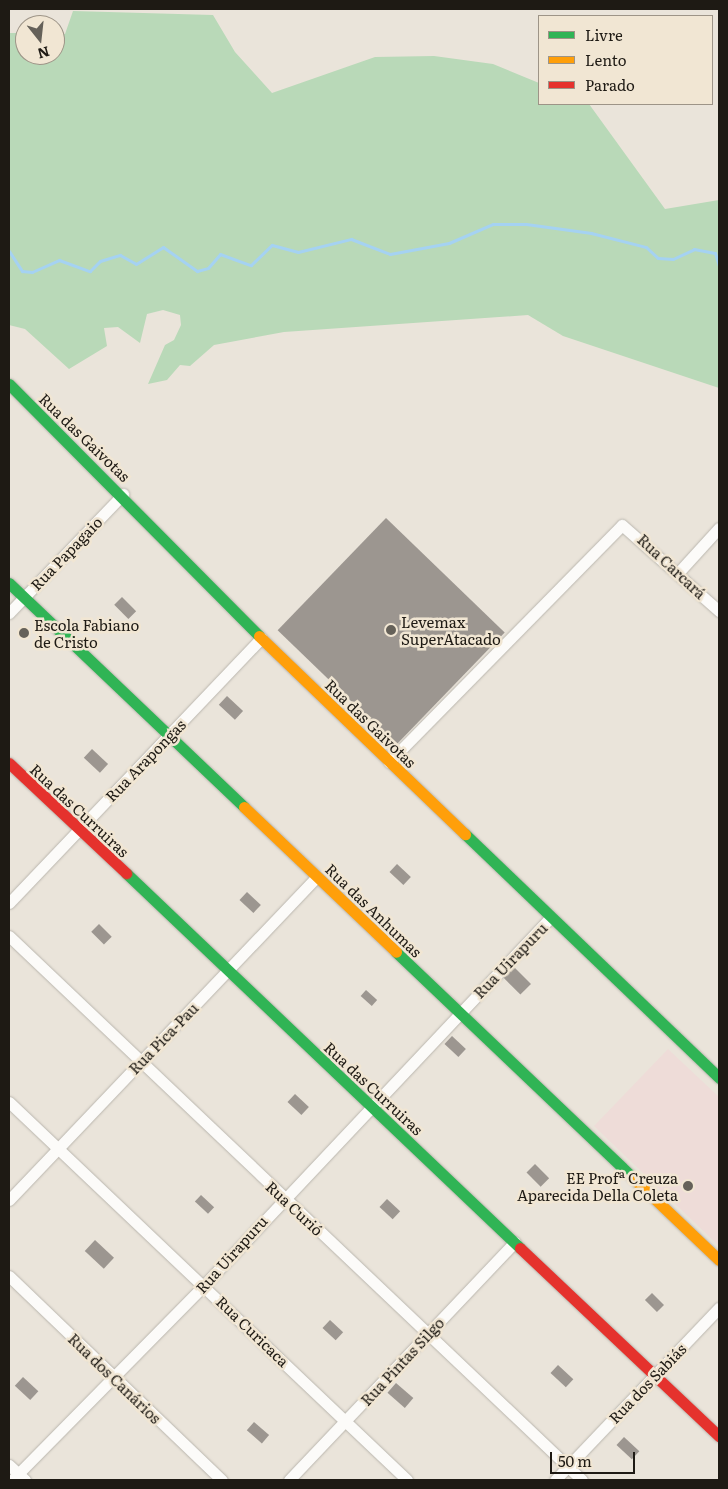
<!DOCTYPE html>
<meta charset="utf-8">
<style>
body{margin:0}
#map{position:relative;width:728px;height:1489px;overflow:hidden;background:#eae4da;font-family:Literata,serif}
div>[style]{position:absolute}
[style*='--x']{left:calc(var(--x)*1px);top:calc(var(--y)*1px);width:calc(var(--w)*1px);rotate:calc(var(--a)*1deg)}
.education>*{inset:0;background:#eedcd8}
.green>*{inset:0;background:#b9d9b8}
.stream>*{height:3px;margin:-1.5px;padding:0 1.5px;transform-origin:1.5px;border-radius:1.5px;background:#a5d2f2}
.building>*{inset:0;background:#9c9690;transform-origin:0 0}
.roads{filter:drop-shadow(0 0 1px #bab6ae) drop-shadow(0 0 1px #bab6ae)}
.street>*{height:11px;margin:-5.5px;padding:0 5.5px;transform-origin:5.5px;border-radius:5.5px;background:#fcfbf9}
.fast>*{height:11px;margin:-5.5px;padding:0 5.5px;transform-origin:5.5px;border-radius:5.5px;background:#30b455}
.slow>*{height:11px;margin:-5.5px;padding:0 5.5px;transform-origin:5.5px;border-radius:5.5px;background:#ff9f0a}
.jam>*{height:11px;margin:-5.5px;padding:0 5.5px;transform-origin:5.5px;border-radius:5.5px;background:#e5322d}
.dots>*{width:14px;height:14px;translate:-50% -50%;box-sizing:border-box;border:2px solid #f1e6d3;border-radius:50%}
span{translate:-50% -50%;white-space:nowrap;text-align:center;line-height:1.15;-webkit-text-stroke:5px #f1e6d3;paint-order:stroke}
.street-label{font-size:15px;color:#1e1a14}
.poi-label{font-size:15px;color:#1e1a14}
.left{translate:0 -50%;text-align:left}
.right{translate:-100% -50%;text-align:right}
.frame{position:absolute;inset:0;border:10px solid #1e1a14;pointer-events:none}
.legend{position:absolute;left:538px;top:15px;width:175px;height:90px;box-sizing:border-box;background:#f1e6d3;border:1px solid #9d9487;margin:0;padding:6px 9px;list-style:none;font-size:15px;color:#1e1a14}
.legend li{display:flex;align-items:center;gap:10px;height:25px}
.legend b{width:25px;border:1px solid #9d9487}
.north{position:absolute;left:15px;top:15px;width:50px;height:50px;box-sizing:border-box;background:#f1e6d3;border:1px solid #9d9487;border-radius:50%;rotate:164deg;font-size:14px;font-weight:700;line-height:20px;text-align:center;color:#1e1a14}
.north::after{content:'';display:block;margin:auto;width:18px;height:22px;background:#656159;clip-path:polygon(50% 0,100% 100%,50% 72%,0 100%)}
.scale{position:absolute;left:550px;top:1452px;width:85px;height:22px;box-sizing:border-box;border:2px solid #1e1a14;border-top:0;padding-left:6px;font-size:15px;line-height:18px;white-space:nowrap;color:#1e1a14;-webkit-text-stroke:4px #f1e6d3;paint-order:stroke}
</style>
<div id="map">
<div class="education">
<div style="clip-path:polygon(668px 1049px,719px 1097px,719px 1246px,594px 1126px)"></div>
</div>
<div class="green">
<div style="clip-path:polygon(73px 11px,213px 15px,235px 52px,272px 93px,375px 57px,434px 56px,493px 64px,539px 83px,539px 104px,589px 104px,665px 209px,719px 200px,719px 388px,563px 336px,528px 315px,284px 332px,214px 345px,190px 366px,180px 365px,167px 380px,148px 384px,165px 345px,174px 340px,181px 325px,180px 315px,163px 310px,147px 314px,140px 343px,118px 327px,104px 328px,107px 346px,69px 369px,25px 329px,9px 325px,9px 33px,25px 33px,25px 55px,55px 55px,55px 34px,65px 34px)"></div>
</div>
<div class="stream">
<div style="--x:9;--y:251;--w:24;--a:57"></div>
<div style="--x:22;--y:271;--w:10;--a:6"></div>
<div style="--x:32;--y:272;--w:30;--a:-24"></div>
<div style="--x:59;--y:260;--w:33;--a:20"></div>
<div style="--x:90;--y:271;--w:14;--a:-45"></div>
<div style="--x:100;--y:261;--w:21;--a:-17"></div>
<div style="--x:120;--y:255;--w:18;--a:29"></div>
<div style="--x:136;--y:264;--w:32;--a:-32"></div>
<div style="--x:163;--y:247;--w:42;--a:35.2"></div>
<div style="--x:197;--y:271;--w:11;--a:-15"></div>
<div style="--x:208;--y:268;--w:18;--a:-49"></div>
<div style="--x:220;--y:254;--w:33;--a:20"></div>
<div style="--x:251;--y:265;--w:29;--a:-44"></div>
<div style="--x:272;--y:245;--w:27;--a:15"></div>
<div style="--x:298;--y:252;--w:55;--a:-13.8"></div>
<div style="--x:351;--y:239;--w:42;--a:21"></div>
<div style="--x:390;--y:254;--w:60;--a:-10.6"></div>
<div style="--x:449;--y:243;--w:48;--a:-23.4"></div>
<div style="--x:493;--y:224;--w:33;--a:0"></div>
<div style="--x:526;--y:224;--w:66;--a:7.9"></div>
<div style="--x:591;--y:233;--w:57;--a:14.3"></div>
<div style="--x:646;--y:247;--w:16;--a:43"></div>
<div style="--x:658;--y:258;--w:15;--a:4"></div>
<div style="--x:673;--y:259;--w:23;--a:-25"></div>
<div style="--x:694;--y:249;--w:21;--a:11"></div>
<div style="--x:715;--y:253;--w:14;--a:73"></div>
</div>
<div class="building">
<div style="left:386px;top:518px;width:165px;height:156px;rotate:44deg"></div>
<div style="left:122px;top:597px;width:20px;height:11px;rotate:45deg"></div>
<div style="left:227px;top:696px;width:22px;height:12px;rotate:43deg"></div>
<div style="left:92px;top:749px;width:22px;height:12px;rotate:43deg"></div>
<div style="left:397px;top:864px;width:19px;height:11px;rotate:43deg"></div>
<div style="left:247px;top:892px;width:19px;height:11px;rotate:43deg"></div>
<div style="left:99px;top:924px;width:18px;height:11px;rotate:45deg"></div>
<div style="left:514px;top:967px;width:24px;height:15px;rotate:45deg"></div>
<div style="left:366px;top:990px;width:15px;height:8px;rotate:42deg"></div>
<div style="left:452px;top:1036px;width:19px;height:11px;rotate:43deg"></div>
<div style="left:295px;top:1094px;width:19px;height:11px;rotate:43deg"></div>
<div style="left:535px;top:1164px;width:20px;height:12px;rotate:45deg"></div>
<div style="left:201px;top:1195px;width:18px;height:9px;rotate:43deg"></div>
<div style="left:387px;top:1199px;width:18px;height:11px;rotate:43deg"></div>
<div style="left:95px;top:1240px;width:26px;height:15px;rotate:43deg"></div>
<div style="left:652px;top:1293px;width:17px;height:10px;rotate:45deg"></div>
<div style="left:330px;top:1320px;width:18px;height:11px;rotate:43deg"></div>
<div style="left:558px;top:1365px;width:21px;height:11px;rotate:43deg"></div>
<div style="left:23px;top:1377px;width:21px;height:12px;rotate:43deg"></div>
<div style="left:396px;top:1383px;width:23px;height:13px;rotate:41deg"></div>
<div style="left:254px;top:1422px;width:20px;height:11px;rotate:41deg"></div>
<div style="left:624px;top:1437px;width:21px;height:11px;rotate:43deg"></div>
</div>
<div class="roads">
<div class="street">
<div style="--x:678;--y:573;--w:61;--a:-47.7"></div>
<div style="--x:9;--y:613;--w:165;--a:-46.2"></div>
<div style="--x:389;--y:762;--w:332;--a:-45.5"></div>
<div style="--x:622;--y:525;--w:130;--a:41.6"></div>
<div style="--x:9;--y:903;--w:366;--a:-46.4"></div>
<div style="--x:9;--y:936;--w:790;--a:43.51"></div>
<div style="--x:9;--y:1102;--w:549;--a:43.52"></div>
<div style="--x:9;--y:1200;--w:446;--a:-46.4"></div>
<div style="--x:9;--y:1276;--w:295;--a:43.8"></div>
<div style="--x:9;--y:1465;--w:22;--a:43"></div>
<div style="--x:12;--y:1480;--w:275;--a:-45.4"></div>
<div style="--x:205;--y:1284;--w:504;--a:-46.69"></div>
<div style="--x:289;--y:1480;--w:328;--a:-46.5"></div>
<div style="--x:555;--y:1480;--w:238;--a:-46.4"></div>
</div>
<div class="fast">
<div style="--x:9;--y:384;--w:355;--a:45.2"></div>
<div style="--x:9;--y:583;--w:325;--a:43.6"></div>
<div style="--x:465;--y:834;--w:352;--a:43.8"></div>
<div style="--x:126;--y:873;--w:544;--a:43.58"></div>
<div style="--x:396;--y:952;--w:329;--a:43.6"></div>
</div>
<div class="slow">
<div style="--x:259;--y:636;--w:286;--a:43.9"></div>
<div style="--x:244;--y:807;--w:210;--a:43.6"></div>
<div style="--x:634;--y:1179;--w:117;--a:43.6"></div>
</div>
<div class="jam">
<div style="--x:9;--y:763;--w:161;--a:43.2"></div>
<div style="--x:520;--y:1248;--w:274;--a:43.4"></div>
</div>
</div>
<div class="dots">
<div style="left:391px;top:630px;background:#656159"></div>
<div style="left:24px;top:633px;background:#656159"></div>
<div style="left:688px;top:1186px;background:#656159"></div>
</div>
<div class="street-label">
<span style="left:85px;top:437px;rotate:44deg">Rua das Gaivotas</span>
<span style="left:66px;top:553px;rotate:-46deg">Rua Papagaio</span>
<span style="left:672px;top:566px;rotate:43deg">Rua Carcará</span>
<span style="left:371px;top:723px;rotate:44deg">Rua das Gaivotas</span>
<span style="left:145px;top:760px;rotate:-46deg">Rua Arapongas</span>
<span style="left:80px;top:810px;rotate:43deg">Rua das Curruiras</span>
<span style="left:374px;top:910px;rotate:44deg">Rua das Anhumas</span>
<span style="left:510px;top:960px;rotate:-46deg">Rua Uirapuru</span>
<span style="left:163px;top:1038px;rotate:-46deg">Rua Pica-Pau</span>
<span style="left:374px;top:1088px;rotate:43deg">Rua das Curruiras</span>
<span style="left:295px;top:1208px;rotate:43deg">Rua Curió</span>
<span style="left:231px;top:1254px;rotate:-48deg">Rua Uirapuru</span>
<span style="left:253px;top:1331px;rotate:44deg">Rua Curicaca</span>
<span style="left:402px;top:1361px;rotate:-47deg">Rua Pintas Silgo</span>
<span style="left:115px;top:1378px;rotate:44deg">Rua dos Canários</span>
<span style="left:647px;top:1383px;rotate:-46deg">Rua dos Sabiás</span>
</div>
<div class="poi-label">
<span class="left" style="left:401px;top:630px">Levemax<br>SuperAtacado</span>
<span class="left" style="left:34px;top:633px">Escola Fabiano<br>de Cristo</span>
<span class="right" style="left:678px;top:1186px">EE Profª Creuza<br>Aparecida Della Coleta</span>
</div>
<div class="frame"></div>
<ul class="legend">
<li><b style="height:6px;background:#30b455"></b>Livre</li>
<li><b style="height:6px;background:#ff9f0a"></b>Lento</li>
<li><b style="height:6px;background:#e5322d"></b>Parado</li>
</ul>
<div class="north">N</div>
<div class="scale">50 m</div>
</div>
